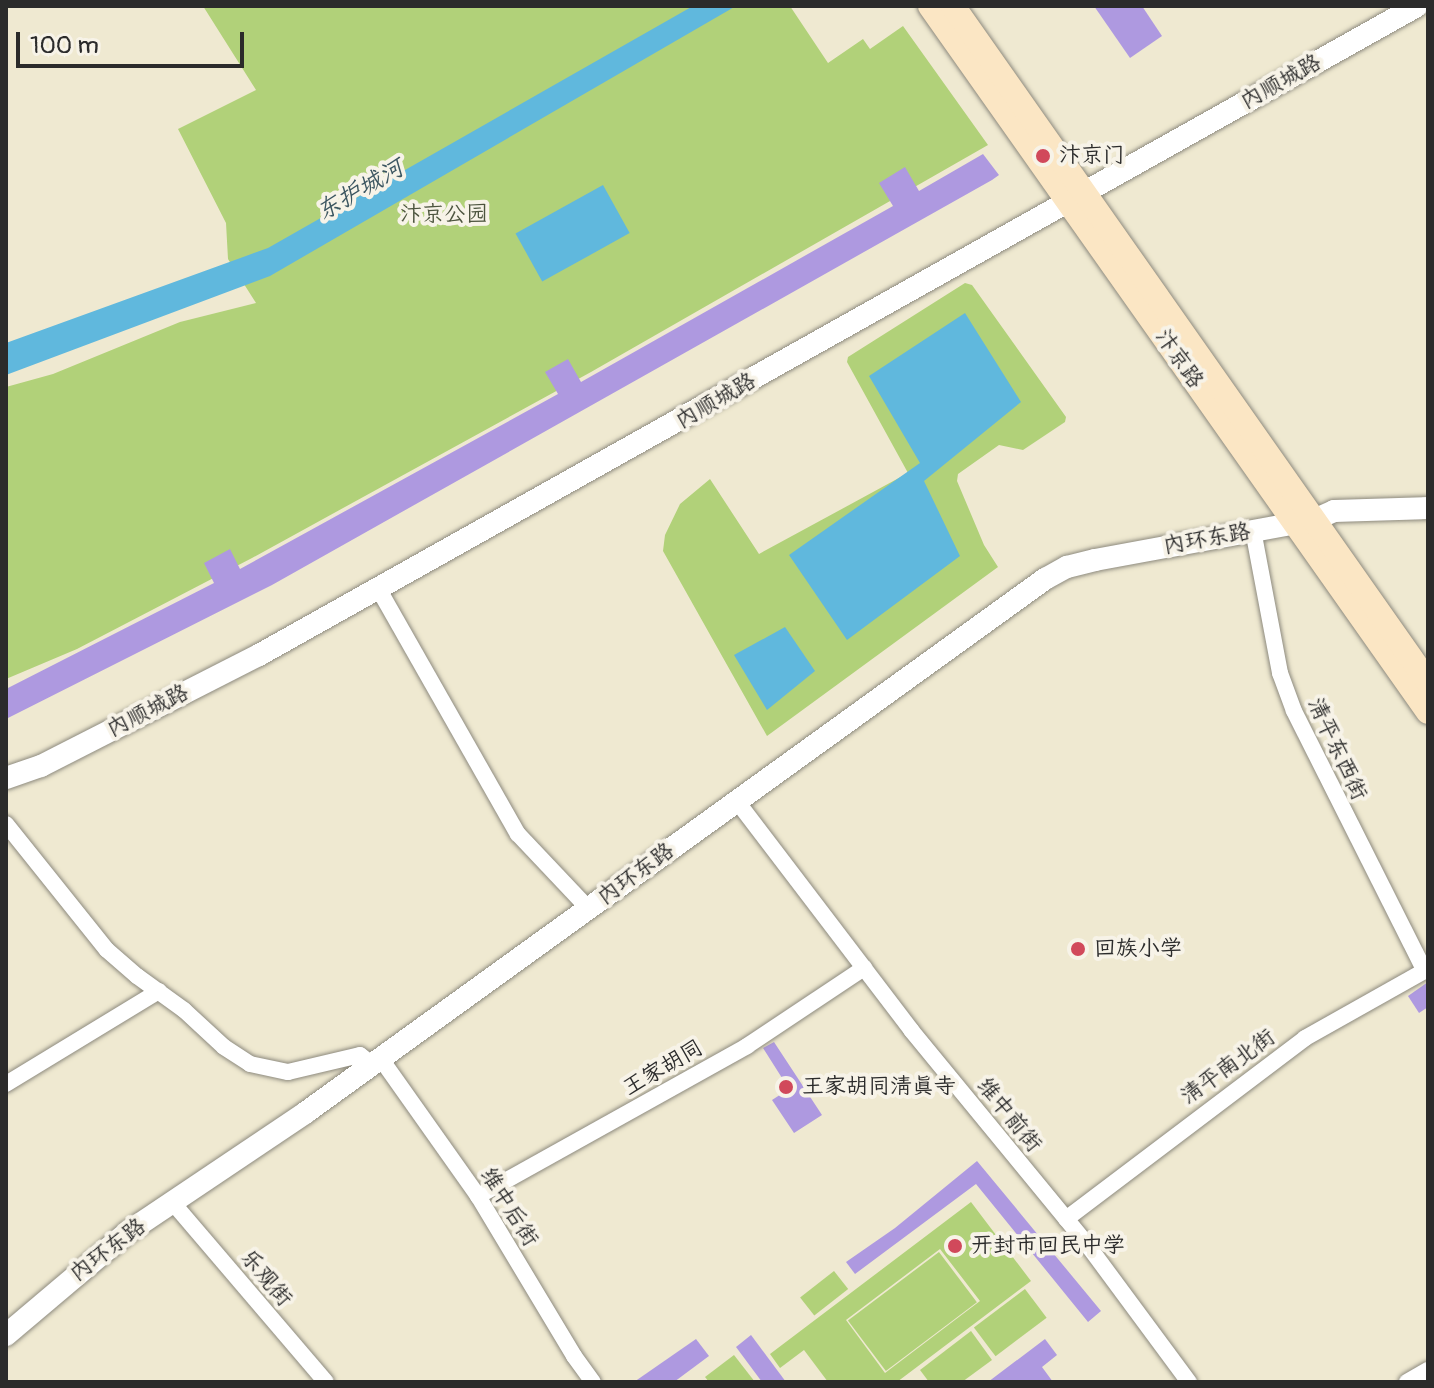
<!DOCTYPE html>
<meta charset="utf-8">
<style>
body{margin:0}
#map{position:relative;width:1434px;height:1388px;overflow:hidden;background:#efe9d1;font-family:Pangolin,"LXGW WenKai TC",sans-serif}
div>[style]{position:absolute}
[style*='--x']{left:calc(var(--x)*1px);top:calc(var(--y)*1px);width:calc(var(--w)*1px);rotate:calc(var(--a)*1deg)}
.green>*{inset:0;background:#b1d179;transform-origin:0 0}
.water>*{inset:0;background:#60b8dd;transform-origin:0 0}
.building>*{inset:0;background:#ae99e0}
.roads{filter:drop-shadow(0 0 2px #8d8a7e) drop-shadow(0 0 2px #8d8a7e)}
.minor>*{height:16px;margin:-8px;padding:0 8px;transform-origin:8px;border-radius:8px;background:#fff}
.tertiary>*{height:22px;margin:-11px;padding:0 11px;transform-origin:11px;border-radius:11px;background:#fff}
.secondary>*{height:24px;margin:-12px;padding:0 12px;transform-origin:12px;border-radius:12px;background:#fbe6c4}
.dots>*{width:22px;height:22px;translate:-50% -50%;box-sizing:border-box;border:4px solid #f7f3e8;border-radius:50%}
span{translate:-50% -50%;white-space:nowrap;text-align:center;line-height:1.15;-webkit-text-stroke:8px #f7f3e8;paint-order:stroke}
.street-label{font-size:22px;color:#2b2b2b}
.poi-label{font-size:22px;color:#2b2b2b}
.left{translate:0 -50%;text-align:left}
.park-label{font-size:22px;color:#4c543e}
.water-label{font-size:24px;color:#3b5560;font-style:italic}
.frame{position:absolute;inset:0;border:8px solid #2b2b2b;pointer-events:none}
.scale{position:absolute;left:16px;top:32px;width:228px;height:36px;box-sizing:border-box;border:4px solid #2b2b2b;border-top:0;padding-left:10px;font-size:24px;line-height:28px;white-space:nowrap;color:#2b2b2b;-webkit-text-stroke:6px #f7f3e8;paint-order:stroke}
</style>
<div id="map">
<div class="green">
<div style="clip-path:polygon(203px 6px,790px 6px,828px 63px,863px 39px,870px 49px,903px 26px,988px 145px,591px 372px,252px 558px,77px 649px,6px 679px,6px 387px,53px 374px,180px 322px,256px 303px,228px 259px,226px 223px,178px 129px,256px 90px)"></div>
<div style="clip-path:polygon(965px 283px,972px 285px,1066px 417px,1065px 422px,1023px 450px,999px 445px,958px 474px,957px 481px,984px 545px,998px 567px,767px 736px,663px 551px,665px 535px,680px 504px,710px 479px,759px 554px,908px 473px,847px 362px,848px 357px)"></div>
<div style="clip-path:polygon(evenodd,971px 1202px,1031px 1281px,897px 1382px,828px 1382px,804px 1350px,780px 1368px,770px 1354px,971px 1202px,940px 1249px,980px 1301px,885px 1373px,846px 1320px,940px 1249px)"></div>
<div style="left:939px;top:1252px;width:63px;height:114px;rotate:53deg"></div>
<div style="left:834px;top:1271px;width:23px;height:43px;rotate:52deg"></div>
<div style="left:1025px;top:1289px;width:36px;height:64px;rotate:53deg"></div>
<div style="clip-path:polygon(971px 1331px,992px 1360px,962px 1382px,929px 1382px,920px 1370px)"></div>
<div style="clip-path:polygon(734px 1355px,755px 1382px,709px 1382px,705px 1377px)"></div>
</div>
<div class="water">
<div style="clip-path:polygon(693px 6px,736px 6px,270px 276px,6px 375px,6px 343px,268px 248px)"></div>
<div style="left:603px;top:185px;width:55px;height:100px;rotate:61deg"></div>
<div style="clip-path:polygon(965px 313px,1021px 402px,924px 481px,960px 556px,847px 640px,789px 555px,920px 463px,869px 376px)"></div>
<div style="clip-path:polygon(785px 627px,815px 671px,767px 710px,734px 655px)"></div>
</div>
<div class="building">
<div style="clip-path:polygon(1094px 6px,1142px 6px,1162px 36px,1130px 58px)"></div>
<div style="clip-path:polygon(983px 154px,999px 175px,992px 180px,272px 585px,6px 719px,6px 689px,214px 583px,204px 563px,230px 549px,240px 569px,558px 394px,545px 372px,568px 359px,581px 382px,893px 206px,879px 183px,905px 167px,919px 191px)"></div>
<div style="clip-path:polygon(1428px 982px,1428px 1007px,1419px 1013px,1408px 996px)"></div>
<div style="clip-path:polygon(774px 1042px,822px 1115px,794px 1133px,772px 1100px,789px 1089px,763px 1048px)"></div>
<div style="clip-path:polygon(977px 1161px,1101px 1311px,1088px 1322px,976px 1184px,855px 1274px,846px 1262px,895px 1228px)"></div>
<div style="clip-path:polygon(751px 1335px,786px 1382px,762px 1382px,736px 1347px)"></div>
<div style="clip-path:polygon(696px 1339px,709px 1356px,674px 1382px,634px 1382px)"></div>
<div style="clip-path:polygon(1045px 1339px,1057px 1355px,1042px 1367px,1053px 1382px,988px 1382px)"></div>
</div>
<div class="roads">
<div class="minor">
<div style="--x:1253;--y:530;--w:146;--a:79.3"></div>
<div style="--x:1280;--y:673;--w:40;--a:69.8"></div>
<div style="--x:1294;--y:711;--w:291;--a:63.3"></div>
<div style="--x:378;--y:588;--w:283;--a:60.4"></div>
<div style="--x:518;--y:834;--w:103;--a:46.6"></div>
<div style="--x:736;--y:800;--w:289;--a:52.7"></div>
<div style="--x:911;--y:1030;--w:281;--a:50.6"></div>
<div style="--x:1089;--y:1247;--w:168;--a:53.5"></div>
<div style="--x:6;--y:824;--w:161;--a:51.3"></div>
<div style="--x:107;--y:950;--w:40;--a:41"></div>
<div style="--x:137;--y:976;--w:58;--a:35.9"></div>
<div style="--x:184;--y:1010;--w:54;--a:42.8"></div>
<div style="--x:224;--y:1047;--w:31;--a:33"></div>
<div style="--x:250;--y:1064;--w:39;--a:12"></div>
<div style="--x:288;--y:1072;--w:74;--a:-13.3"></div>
<div style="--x:360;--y:1055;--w:16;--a:38"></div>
<div style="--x:381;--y:1059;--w:168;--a:54.7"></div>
<div style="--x:478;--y:1196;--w:187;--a:59"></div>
<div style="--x:574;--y:1356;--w:32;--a:54"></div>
<div style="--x:6;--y:1084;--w:179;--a:-31.3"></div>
<div style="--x:478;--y:1196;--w:308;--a:-29.1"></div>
<div style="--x:747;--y:1046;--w:141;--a:-33.7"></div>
<div style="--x:173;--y:1203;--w:235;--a:49.5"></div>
<div style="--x:1066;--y:1219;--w:300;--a:-37.1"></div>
<div style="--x:1305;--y:1038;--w:141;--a:-29.3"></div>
<div style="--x:1407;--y:1382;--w:24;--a:-30"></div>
</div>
<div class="tertiary">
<div style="--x:6;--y:778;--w:37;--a:-19"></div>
<div style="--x:41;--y:766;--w:245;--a:-27"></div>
<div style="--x:259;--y:655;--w:1327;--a:-29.27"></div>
<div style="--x:6;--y:1335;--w:160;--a:-40.2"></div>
<div style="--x:128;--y:1232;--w:213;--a:-33.9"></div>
<div style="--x:305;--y:1113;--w:913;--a:-35.82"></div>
<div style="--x:1045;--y:579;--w:25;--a:-29"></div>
<div style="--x:1067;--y:567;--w:29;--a:-14"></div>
<div style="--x:1095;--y:560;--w:223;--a:-10.4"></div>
<div style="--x:1314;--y:520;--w:22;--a:-24"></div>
<div style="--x:1334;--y:511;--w:94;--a:-1.8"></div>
</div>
<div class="secondary">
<div style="--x:930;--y:6;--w:864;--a:54.8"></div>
<div style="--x:953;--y:6;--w:826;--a:54.91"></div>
</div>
</div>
<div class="dots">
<div style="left:1043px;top:156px;background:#d1495b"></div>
<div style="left:1078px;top:949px;background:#d1495b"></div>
<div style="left:786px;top:1087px;background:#d1495b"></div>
<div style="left:955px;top:1246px;background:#d1495b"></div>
</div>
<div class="street-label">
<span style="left:1281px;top:82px;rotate:-29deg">内顺城路</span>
<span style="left:1179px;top:359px;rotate:55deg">汴京路</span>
<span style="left:716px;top:401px;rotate:-30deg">内顺城路</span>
<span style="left:1207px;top:539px;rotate:-10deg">内环东路</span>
<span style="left:148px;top:711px;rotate:-27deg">内顺城路</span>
<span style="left:1337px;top:749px;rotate:65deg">清平东西街</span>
<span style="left:636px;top:874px;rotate:-36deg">内环东路</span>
<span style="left:1228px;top:1067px;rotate:-36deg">清平南北街</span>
<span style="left:663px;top:1068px;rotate:-30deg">王家胡同</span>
<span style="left:1009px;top:1115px;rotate:51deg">维中前街</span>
<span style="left:509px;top:1207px;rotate:58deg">维中后街</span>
<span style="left:108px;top:1250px;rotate:-37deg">内环东路</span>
<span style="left:266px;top:1278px;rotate:50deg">乐观街</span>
</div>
<div class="poi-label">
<span class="left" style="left:1059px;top:156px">汴京门</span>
<span class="left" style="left:1094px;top:949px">回族小学</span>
<span class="left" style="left:802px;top:1087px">王家胡同清真寺</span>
<span class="left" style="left:971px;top:1246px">开封市回民中学</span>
</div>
<div class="park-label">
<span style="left:444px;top:215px">汴京公园</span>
</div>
<div class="water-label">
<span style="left:360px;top:190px;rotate:-30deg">东护城河</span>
</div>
<div class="frame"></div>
<div class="scale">100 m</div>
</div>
